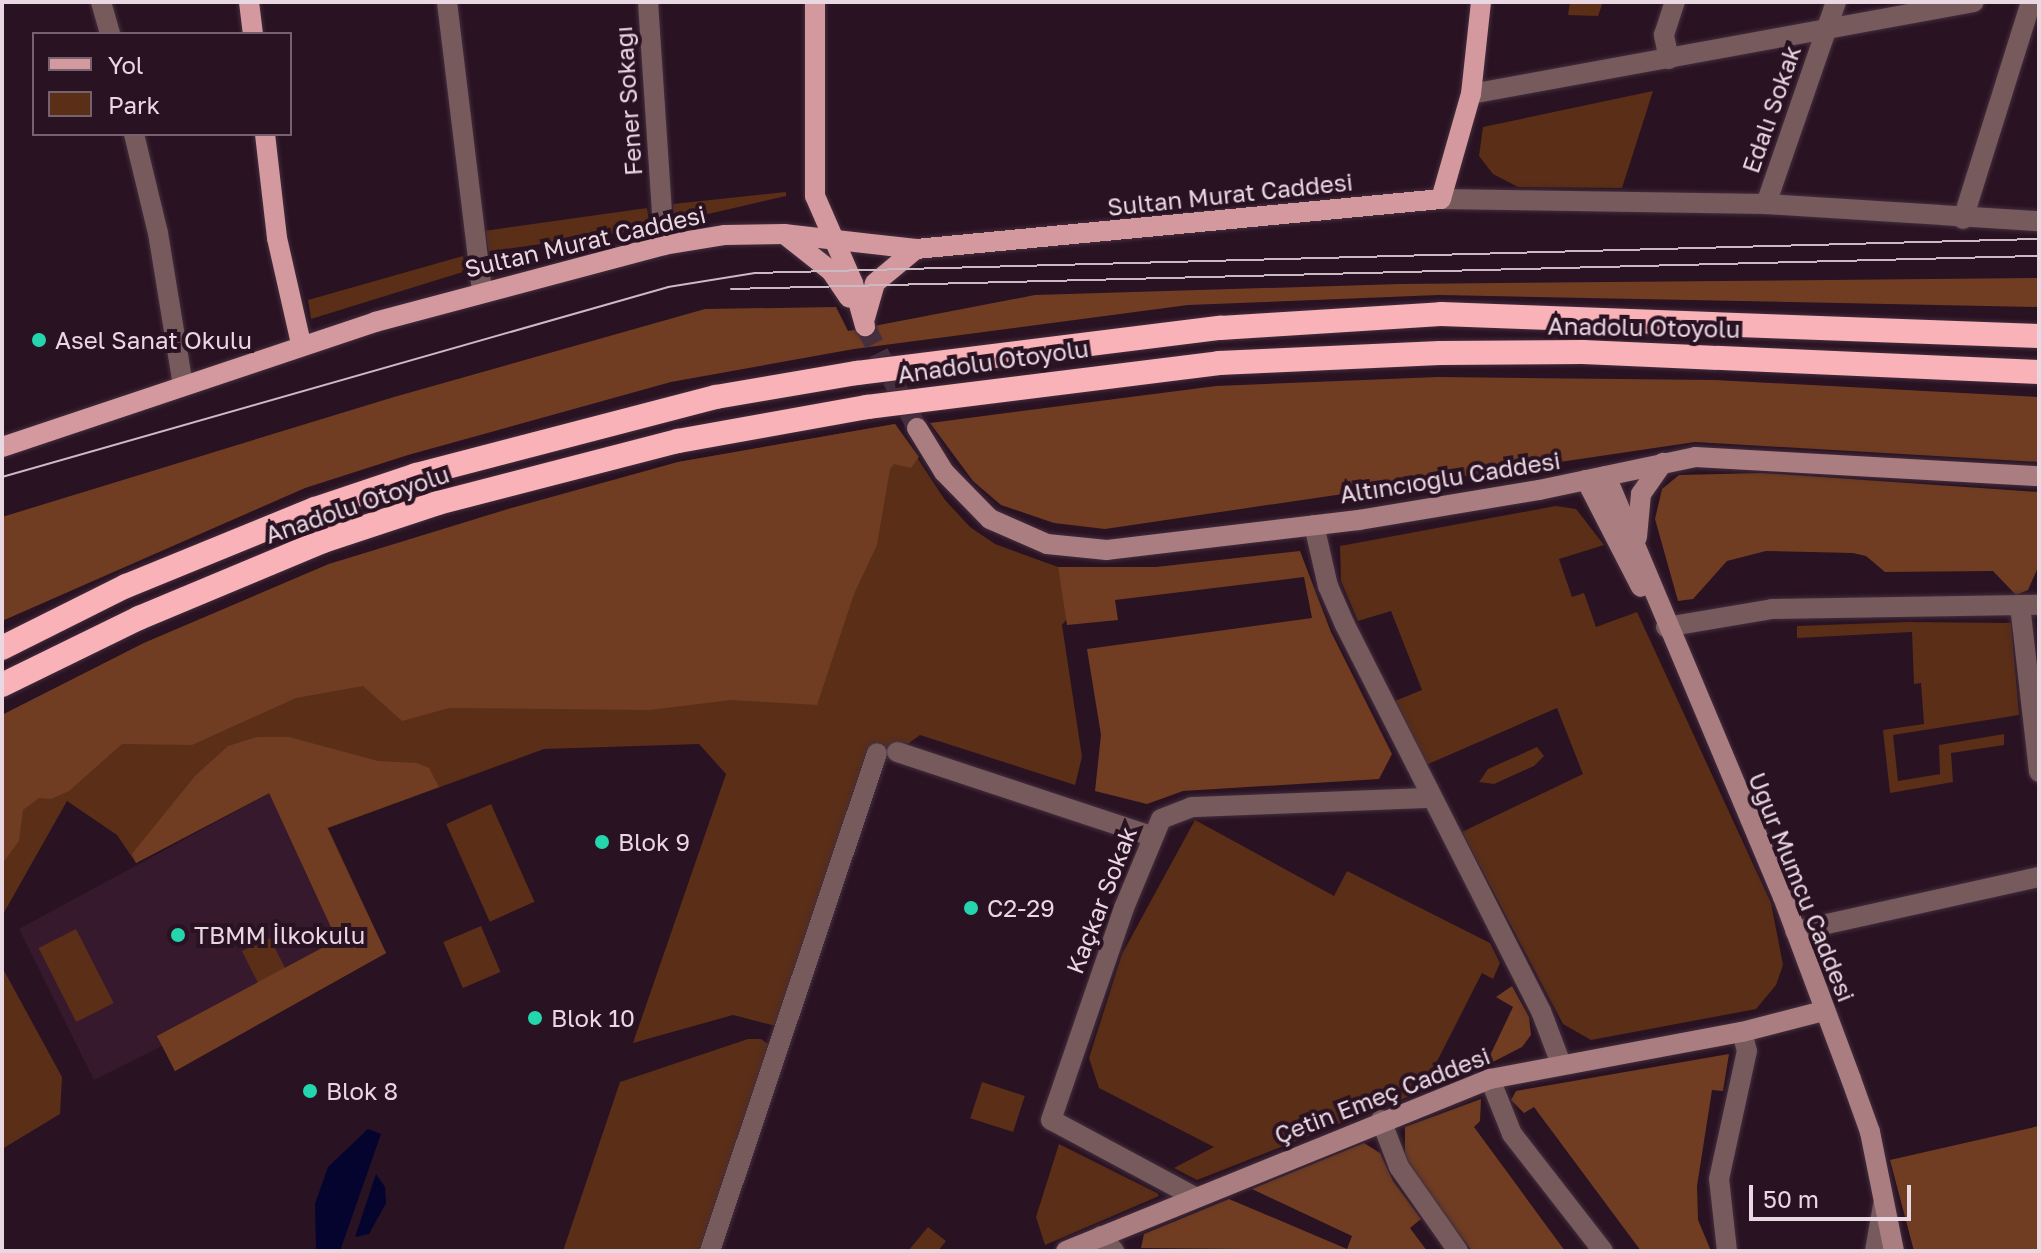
<!DOCTYPE html>
<meta charset="utf-8">
<style>
body{margin:0}
#map{position:relative;width:2041px;height:1253px;overflow:hidden;background:#291222;font-family:"Golos Text",sans-serif}
div>[style]{position:absolute}
[style*='--x']{left:calc(var(--x)*1px);top:calc(var(--y)*1px);width:calc(var(--w)*1px);rotate:calc(var(--a)*1deg)}
.built>*{inset:0;background:#36192d}
.green>*{inset:0;background:#5a2e17;transform-origin:0 0}
.forest>*{inset:0;background:#703d22}
.water>*{inset:0;background:#05042e}
.secondary-tunnel>*{height:20px;margin-top:-10px;transform-origin:0;background:repeating-linear-gradient(90deg,#46303f 0 20px,transparent 0 30px)}
.roads{filter:drop-shadow(0 0 2px #442e3d) drop-shadow(0 0 2px #442e3d)}
.street>*{height:20px;margin:-10px;padding:0 10px;transform-origin:10px;border-radius:10px;background:#765a5c}
.secondary>*{height:20px;margin:-10px;padding:0 10px;transform-origin:10px;border-radius:10px;background:#aa7d81}
.primary>*{height:20px;margin:-10px;padding:0 10px;transform-origin:10px;border-radius:10px;background:#d3999e}
.highway>*{height:24px;margin:-12px;padding:0 12px;transform-origin:12px;border-radius:12px;background:#f8b2b8}
.tram>*{height:2px;margin:-1px;padding:0 1px;transform-origin:1px;border-radius:1px;background:#cbb9c4}
.dots>*{width:22px;height:22px;translate:-50% -50%;box-sizing:border-box;border:4px solid #291222;border-radius:50%}
span{translate:-50% -50%;white-space:nowrap;text-align:center;line-height:1.15;-webkit-text-stroke:8px #291222;paint-order:stroke}
.street-label{font-size:24px;color:#e9d8e2}
.poi-label{font-size:24px;color:#e9d8e2}
.left{translate:0 -50%;text-align:left}
.frame{position:absolute;inset:0;border:4px solid #e9d8e2;pointer-events:none}
.legend{position:absolute;left:32px;top:32px;width:260px;height:104px;box-sizing:border-box;background:#291222;border:2px solid #76616f;margin:0;padding:10px 14px;list-style:none;font-size:24px;color:#e9d8e2}
.legend li{display:flex;align-items:center;gap:16px;height:40px}
.legend b{width:40px;border:2px solid #76616f}
.scale{position:absolute;left:1749px;top:1185px;width:162px;height:36px;box-sizing:border-box;border:4px solid #e9d8e2;border-top:0;padding-left:10px;font-size:24px;line-height:28px;white-space:nowrap;color:#e9d8e2;-webkit-text-stroke:6px #291222;paint-order:stroke}
</style>
<div id="map">
<div class="built">
<div style="clip-path:polygon(270px 793px,338px 940px,158px 1035px,162px 1046px,94px 1080px,19px 929px)"></div>
</div>
<div class="green">
<div style="clip-path:polygon(1570px 2px,1603px 2px,1598px 16px,1568px 15px)"></div>
<div style="clip-path:polygon(1653px 91px,1622px 188px,1518px 187px,1493px 174px,1479px 156px,1483px 127px)"></div>
<div style="clip-path:polygon(786px 192px,786px 196px,674px 222px,673px 204px)"></div>
<div style="left:647px;top:208px;width:21px;height:163px;rotate:82deg"></div>
<div style="clip-path:polygon(463px 256px,466px 271px,311px 319px,308px 300px)"></div>
<div style="clip-path:polygon(895px 424px,945px 500px,970px 527px,995px 544px,1058px 567px,1067px 619px,1062px 625px,1082px 757px,1075px 785px,920px 735px,897px 752px,877px 753px,784px 1028px,733px 1015px,633px 1043px,726px 774px,699px 744px,544px 749px,328px 828px,386px 953px,175px 1071px,157px 1036px,258px 983px,242px 951px,270px 938px,285px 968px,337px 940px,270px 793px,136px 863px,117px 835px,67px 801px,2px 916px,2px 715px,144px 643px,329px 564px,678px 462px)"></div>
<div style="clip-path:polygon(1556px 506px,1576px 509px,1604px 545px,1559px 559px,1572px 597px,1584px 593px,1596px 627px,1637px 612px,1771px 903px,1783px 965px,1776px 985px,1756px 1009px,1591px 1040px,1563px 1024px,1462px 832px,1583px 774px,1557px 708px,1426px 765px,1395px 701px,1422px 690px,1391px 611px,1358px 621px,1341px 581px,1340px 546px)"></div>
<div style="clip-path:polygon(1907px 622px,2011px 623px,2019px 715px,1893px 735px,1898px 781px,1940px 774px,1939px 745px,2004px 734px,2004px 745px,1951px 753px,1953px 782px,1890px 793px,1883px 730px,1924px 724px,1921px 683px,1914px 684px,1912px 632px,1797px 638px,1797px 626px)"></div>
<div style="clip-path:polygon(1537px 747px,1544px 756px,1534px 766px,1494px 784px,1479px 782px,1488px 769px)"></div>
<div style="left:491px;top:804px;width:107px;height:49px;rotate:66deg"></div>
<div style="clip-path:polygon(1195px 820px,1334px 896px,1347px 871px,1490px 943px,1500px 963px,1493px 979px,1482px 973px,1428px 1079px,1430px 1088px,1197px 1180px,1174px 1168px,1214px 1147px,1099px 1088px,1089px 1058px,1122px 954px)"></div>
<div style="left:481px;top:926px;width:50px;height:41px;rotate:67deg"></div>
<div style="left:76px;top:929px;width:83px;height:42px;rotate:63deg"></div>
<div style="clip-path:polygon(2px 967px,62px 1077px,60px 1114px,2px 1149px)"></div>
<div style="clip-path:polygon(748px 1039px,761px 1039px,777px 1050px,710px 1251px,563px 1251px,620px 1082px)"></div>
<div style="left:982px;top:1082px;width:45px;height:38px;rotate:18deg"></div>
<div style="clip-path:polygon(1059px 1144px,1157px 1193px,1159px 1196px,1045px 1245px,1036px 1217px)"></div>
<div style="clip-path:polygon(928px 1227px,946px 1241px,938px 1251px,908px 1251px)"></div>
</div>
<div class="forest">
<div style="clip-path:polygon(2039px 278px,2039px 307px,1439px 295px,1188px 305px,854px 349px,671px 382px,408px 455px,305px 488px,2px 621px,2px 517px,394px 397px,705px 309px,836px 307px,848px 331px,1035px 295px,1400px 284px)"></div>
<div style="clip-path:polygon(1438px 377px,1715px 380px,2039px 397px,2039px 462px,1695px 442px,1105px 529px,1054px 523px,1001px 505px,973px 481px,930px 423px,1216px 386px)"></div>
<div style="clip-path:polygon(895px 424px,919px 457px,911px 468px,894px 464px,890px 469px,877px 545px,854px 594px,817px 705px,731px 700px,650px 710px,449px 708px,402px 721px,363px 686px,296px 698px,192px 745px,122px 744px,69px 791px,51px 799px,39px 798px,23px 810px,19px 841px,2px 864px,2px 715px,144px 643px,329px 564px,508px 509px,678px 462px)"></div>
<div style="clip-path:polygon(1762px 473px,2039px 492px,2039px 565px,2028px 590px,2016px 595px,1993px 571px,1885px 572px,1866px 556px,1853px 553px,1766px 551px,1727px 561px,1693px 599px,1678px 601px,1655px 519px,1662px 489px,1679px 475px)"></div>
<div style="clip-path:polygon(1300px 551px,1331px 632px,1392px 754px,1379px 779px,1183px 791px,1147px 804px,1095px 791px,1101px 735px,1087px 649px,1312px 618px,1304px 577px,1115px 600px,1118px 620px,1067px 625px,1058px 567px,1156px 567px)"></div>
<div style="clip-path:polygon(257px 737px,289px 737px,378px 761px,417px 763px,429px 768px,439px 787px,327px 828px,386px 953px,175px 1071px,157px 1036px,337px 940px,269px 793px,136px 863px,132px 854px,195px 776px,228px 746px)"></div>
<div style="clip-path:polygon(1512px 986px,1529px 1017px,1531px 1035px,1522px 1047px,1485px 1066px,1513px 1007px,1496px 997px)"></div>
<div style="clip-path:polygon(1729px 1054px,1723px 1091px,1712px 1090px,1697px 1186px,1698px 1220px,1711px 1251px,1641px 1251px,1534px 1107px,1524px 1113px,1511px 1100px,1516px 1091px)"></div>
<div style="clip-path:polygon(1481px 1099px,1480px 1121px,1474px 1127px,1565px 1251px,1472px 1251px,1405px 1163px,1405px 1127px)"></div>
<div style="clip-path:polygon(2039px 1126px,2039px 1251px,1914px 1251px,1890px 1160px)"></div>
<div style="clip-path:polygon(1364px 1143px,1380px 1153px,1393px 1181px,1421px 1219px,1410px 1228px,1427px 1251px,1141px 1248px,1144px 1234px,1229px 1199px,1347px 1249px,1352px 1236px,1252px 1189px)"></div>
</div>
<div class="water">
<div style="clip-path:polygon(368px 1129px,381px 1134px,340px 1251px,316px 1251px,315px 1204px,328px 1167px)"></div>
<div style="clip-path:polygon(376px 1174px,385px 1187px,386px 1203px,369px 1234px,355px 1237px)"></div>
</div>
<div class="secondary-tunnel">
<div style="--x:865;--y:326;--w:114;--a:63"></div>
</div>
<div class="roads">
<div class="street">
<div style="--x:101;--y:2;--w:33;--a:74"></div>
<div style="--x:447;--y:2;--w:290;--a:83.1"></div>
<div style="--x:648;--y:2;--w:244;--a:86.2"></div>
<div style="--x:1669;--y:59;--w:25;--a:-102"></div>
<div style="--x:1664;--y:35;--w:35;--a:-72"></div>
<div style="--x:1471;--y:94;--w:511;--a:-10.36"></div>
<div style="--x:134;--y:134;--w:102;--a:76.4"></div>
<div style="--x:158;--y:233;--w:155;--a:80.7"></div>
<div style="--x:1441;--y:199;--w:325;--a:0.9"></div>
<div style="--x:1766;--y:204;--w:274;--a:3.6"></div>
<div style="--x:1766;--y:204;--w:214;--a:-70.9"></div>
<div style="--x:1963;--y:219;--w:227;--a:-72.6"></div>
<div style="--x:1314;--y:525;--w:63;--a:77.1"></div>
<div style="--x:1328;--y:586;--w:43;--a:66.4"></div>
<div style="--x:1345;--y:625;--w:433;--a:63.1"></div>
<div style="--x:1541;--y:1011;--w:57;--a:69.3"></div>
<div style="--x:2020;--y:605;--w:168;--a:83.5"></div>
<div style="--x:1666;--y:627;--w:108;--a:-9.6"></div>
<div style="--x:1772;--y:609;--w:267;--a:-0.9"></div>
<div style="--x:897;--y:752;--w:268;--a:18.3"></div>
<div style="--x:1795;--y:931;--w:250;--a:-12.5"></div>
<div style="--x:1490;--y:1079;--w:59;--a:68.2"></div>
<div style="--x:1512;--y:1134;--w:148;--a:52.1"></div>
<div style="--x:1381;--y:1120;--w:50;--a:69"></div>
<div style="--x:1399;--y:1167;--w:103;--a:54.9"></div>
<div style="--x:1193;--y:1196;--w:161;--a:-151.8"></div>
<div style="--x:1051;--y:1120;--w:224;--a:-71"></div>
<div style="--x:1124;--y:908;--w:96;--a:-67.4"></div>
<div style="--x:1161;--y:819;--w:33;--a:-21"></div>
<div style="--x:1192;--y:807;--w:237;--a:-2.2"></div>
<div style="--x:1101;--y:1236;--w:20;--a:49"></div>
<div style="--x:710;--y:1251;--w:525;--a:-71.46"></div>
<div style="--x:1727;--y:1251;--w:72;--a:-96.3"></div>
<div style="--x:1719;--y:1179;--w:131;--a:-77.7"></div>
<div style="--x:1747;--y:1051;--w:20;--a:-105"></div>
<div style="--x:1875;--y:1251;--w:47;--a:-80.1"></div>
</div>
<div class="secondary">
<div style="--x:917;--y:428;--w:52;--a:58.5"></div>
<div style="--x:944;--y:472;--w:66;--a:45.6"></div>
<div style="--x:990;--y:519;--w:62;--a:23.7"></div>
<div style="--x:1047;--y:544;--w:60;--a:5.7"></div>
<div style="--x:1107;--y:550;--w:254;--a:-6.8"></div>
<div style="--x:1359;--y:520;--w:182;--a:-9.5"></div>
<div style="--x:1539;--y:490;--w:159;--a:-11.9"></div>
<div style="--x:1695;--y:457;--w:345;--a:3.2"></div>
<div style="--x:1606;--y:476;--w:457;--a:67.2"></div>
<div style="--x:1783;--y:897;--w:194;--a:69.5"></div>
<div style="--x:1851;--y:1079;--w:56;--a:70.3"></div>
<div style="--x:1870;--y:1132;--w:121;--a:78.6"></div>
<div style="--x:1586;--y:480;--w:120;--a:62.8"></div>
<div style="--x:1637;--y:537;--w:43;--a:-84.7"></div>
<div style="--x:1641;--y:494;--w:38;--a:-55"></div>
<div style="--x:1066;--y:1251;--w:458;--a:-22.1"></div>
<div style="--x:1490;--y:1079;--w:256;--a:-10.6"></div>
<div style="--x:1742;--y:1032;--w:84;--a:-14.5"></div>
</div>
<div class="primary">
<div style="--x:249;--y:2;--w:32;--a:83"></div>
<div style="--x:815;--y:2;--w:194;--a:90"></div>
<div style="--x:815;--y:196;--w:95;--a:66.4"></div>
<div style="--x:853;--y:283;--w:45;--a:74.4"></div>
<div style="--x:265;--y:134;--w:105;--a:83.4"></div>
<div style="--x:277;--y:238;--w:109;--a:77.2"></div>
<div style="--x:784;--y:234;--w:60;--a:38.2"></div>
<div style="--x:831;--y:271;--w:32;--a:56"></div>
<div style="--x:865;--y:318;--w:36;--a:-74"></div>
<div style="--x:875;--y:283;--w:53;--a:-39.7"></div>
<div style="--x:2;--y:447;--w:393;--a:-18.5"></div>
<div style="--x:375;--y:322;--w:299;--a:-14.9"></div>
<div style="--x:664;--y:245;--w:62;--a:-9.3"></div>
<div style="--x:725;--y:235;--w:59;--a:-1"></div>
<div style="--x:784;--y:234;--w:133;--a:6.5"></div>
<div style="--x:916;--y:249;--w:527;--a:-5.44"></div>
<div style="--x:1441;--y:199;--w:109;--a:-74.1"></div>
<div style="--x:1471;--y:94;--w:93;--a:-83.8"></div>
</div>
<div class="highway">
<div style="--x:2;--y:648;--w:139;--a:-26.6"></div>
<div style="--x:126;--y:586;--w:204;--a:-22.2"></div>
<div style="--x:315;--y:509;--w:107;--a:-18.6"></div>
<div style="--x:416;--y:475;--w:310;--a:-14.6"></div>
<div style="--x:716;--y:397;--w:143;--a:-9.7"></div>
<div style="--x:857;--y:373;--w:366;--a:-7.1"></div>
<div style="--x:1220;--y:328;--w:221;--a:-3.6"></div>
<div style="--x:1441;--y:314;--w:598;--a:2.11"></div>
<div style="--x:2;--y:685;--w:153;--a:-26.1"></div>
<div style="--x:139;--y:618;--w:199;--a:-22.7"></div>
<div style="--x:323;--y:541;--w:121;--a:-18.3"></div>
<div style="--x:438;--y:503;--w:248;--a:-14.5"></div>
<div style="--x:678;--y:441;--w:192;--a:-10.2"></div>
<div style="--x:867;--y:407;--w:355;--a:-7.1"></div>
<div style="--x:1219;--y:363;--w:221;--a:-2.6"></div>
<div style="--x:1440;--y:353;--w:143;--a:-0.4"></div>
<div style="--x:1583;--y:352;--w:456;--a:2.5"></div>
</div>
</div>
<div class="tram">
<div style="--x:731;--y:289;--w:1308;--a:-1.45"></div>
<div style="--x:2;--y:477;--w:693;--a:-15.92"></div>
<div style="--x:668;--y:287;--w:88;--a:-9.1"></div>
<div style="--x:755;--y:273;--w:1284;--a:-1.52"></div>
</div>
<div class="dots">
<div style="left:39px;top:340px;background:#25d5ae"></div>
<div style="left:602px;top:842px;background:#25d5ae"></div>
<div style="left:971px;top:908px;background:#25d5ae"></div>
<div style="left:178px;top:935px;background:#25d5ae"></div>
<div style="left:535px;top:1018px;background:#25d5ae"></div>
<div style="left:310px;top:1091px;background:#25d5ae"></div>
</div>
<div class="street-label">
<span style="left:628px;top:101px;rotate:-94deg">Fener Sokağı</span>
<span style="left:1771px;top:109px;rotate:-71deg">Edalı Sokak</span>
<span style="left:1230px;top:194px;rotate:-6deg">Sultan Murat Caddesi</span>
<span style="left:585px;top:241px;rotate:-13deg">Sultan Murat Caddesi</span>
<span style="left:1644px;top:327px;rotate:1deg">Anadolu Otoyolu</span>
<span style="left:993px;top:361px;rotate:-8deg">Anadolu Otoyolu</span>
<span style="left:1450px;top:477px;rotate:-9deg">Altıncıoğlu Caddesi</span>
<span style="left:357px;top:504px;rotate:-19deg">Anadolu Otoyolu</span>
<span style="left:1802px;top:887px;rotate:68deg">Uğur Mumcu Caddesi</span>
<span style="left:1101px;top:900px;rotate:-69deg">Kaçkar Sokak</span>
<span style="left:1382px;top:1095px;rotate:-21deg">Çetin Emeç Caddesi</span>
</div>
<div class="poi-label">
<span class="left" style="left:55px;top:340px">Asel Sanat Okulu</span>
<span class="left" style="left:618px;top:842px">Blok 9</span>
<span class="left" style="left:987px;top:908px">C2-29</span>
<span class="left" style="left:194px;top:935px">TBMM İlkokulu</span>
<span class="left" style="left:551px;top:1018px">Blok 10</span>
<span class="left" style="left:326px;top:1091px">Blok 8</span>
</div>
<div class="frame"></div>
<ul class="legend">
<li><b style="height:10px;background:#d3999e"></b>Yol</li>
<li><b style="height:22px;background:#5a2e17"></b>Park</li>
</ul>
<div class="scale">50 m</div>
</div>
